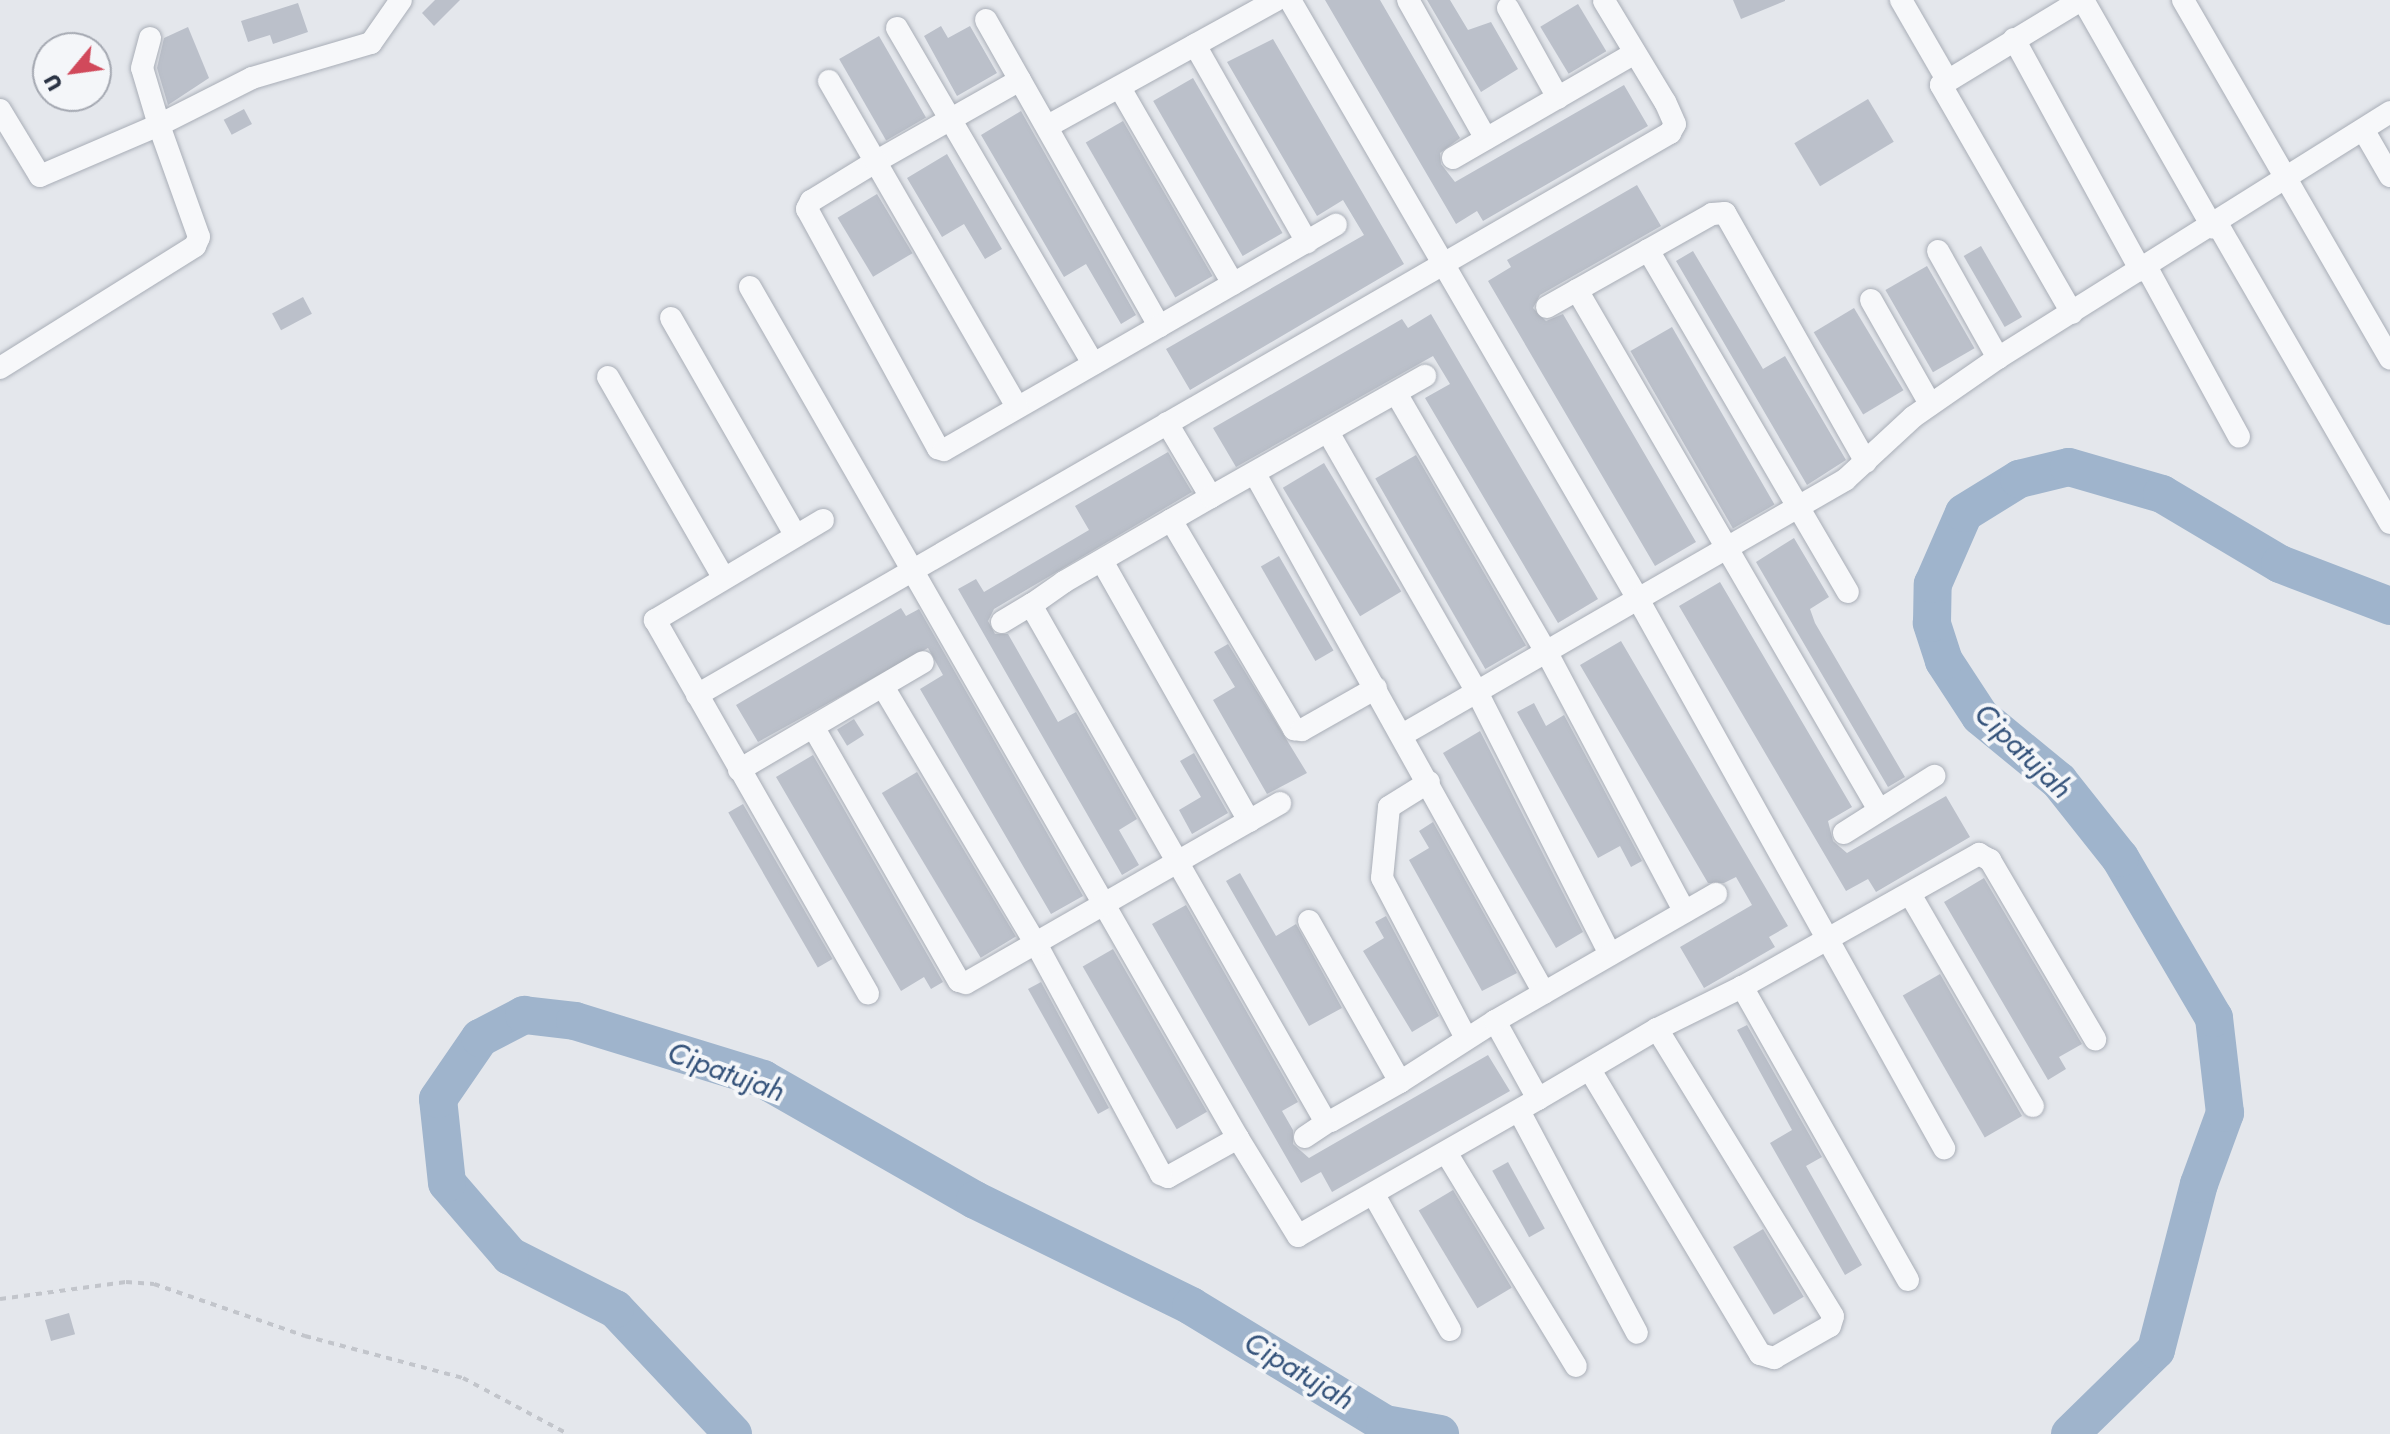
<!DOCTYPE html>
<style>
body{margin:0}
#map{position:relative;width:2390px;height:1434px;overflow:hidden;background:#e4e7ec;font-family:Jost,sans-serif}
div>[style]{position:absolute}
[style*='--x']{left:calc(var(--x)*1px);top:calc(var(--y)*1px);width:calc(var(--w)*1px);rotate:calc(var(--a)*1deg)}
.river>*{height:38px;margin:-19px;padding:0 19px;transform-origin:19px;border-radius:19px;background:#9fb4cc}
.building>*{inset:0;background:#bbc0ca;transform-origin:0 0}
.path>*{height:4px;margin-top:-2px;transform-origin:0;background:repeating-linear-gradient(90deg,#c2c5cb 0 6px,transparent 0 12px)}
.roads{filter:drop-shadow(0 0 2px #a9aeb7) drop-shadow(0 0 2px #a9aeb7)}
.minor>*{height:22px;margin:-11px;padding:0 11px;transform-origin:11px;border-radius:11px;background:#f7f8fa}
span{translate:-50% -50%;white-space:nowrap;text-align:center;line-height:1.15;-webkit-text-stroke:8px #f4f6f9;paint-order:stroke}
.water-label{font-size:30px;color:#34527a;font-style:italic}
.north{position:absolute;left:32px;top:32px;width:80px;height:80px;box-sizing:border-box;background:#f4f6f9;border:2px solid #a4a8b1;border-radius:50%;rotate:241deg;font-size:22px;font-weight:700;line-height:32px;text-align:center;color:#2b3445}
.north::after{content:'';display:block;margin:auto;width:28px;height:36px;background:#d1495b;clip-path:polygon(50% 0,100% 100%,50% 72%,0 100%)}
</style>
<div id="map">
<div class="river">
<div style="--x:733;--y:1434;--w:172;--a:-133.3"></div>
<div style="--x:615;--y:1309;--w:118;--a:-153.2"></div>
<div style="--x:510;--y:1256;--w:96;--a:-130.8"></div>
<div style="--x:447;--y:1183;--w:84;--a:-96.1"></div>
<div style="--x:438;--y:1099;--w:74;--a:-55.5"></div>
<div style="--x:480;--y:1038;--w:50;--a:-27.6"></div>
<div style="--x:524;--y:1015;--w:51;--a:6.7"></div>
<div style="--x:575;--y:1021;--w:197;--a:17.1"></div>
<div style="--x:763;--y:1079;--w:244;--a:29.7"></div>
<div style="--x:975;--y:1200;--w:241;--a:26.1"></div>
<div style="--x:1191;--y:1306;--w:227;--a:31.3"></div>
<div style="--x:1385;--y:1424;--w:56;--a:10.3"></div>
<div style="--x:2070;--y:1434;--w:120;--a:-44.3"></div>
<div style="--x:2156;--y:1350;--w:171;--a:-75.5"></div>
<div style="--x:2199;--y:1184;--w:76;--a:-69.9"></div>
<div style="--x:2225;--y:1113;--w:96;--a:-96.6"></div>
<div style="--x:2214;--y:1018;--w:186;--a:-120.4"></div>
<div style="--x:2120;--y:858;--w:98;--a:-128.4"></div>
<div style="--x:2059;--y:781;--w:102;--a:-140.6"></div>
<div style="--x:1980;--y:716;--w:66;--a:-123.2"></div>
<div style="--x:1944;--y:661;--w:40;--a:-108"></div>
<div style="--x:1932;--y:623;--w:39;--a:-89"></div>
<div style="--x:1933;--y:584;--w:77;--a:-66.4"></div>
<div style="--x:1964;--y:513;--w:65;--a:-31.7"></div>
<div style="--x:2019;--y:479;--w:51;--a:-13.5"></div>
<div style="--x:2069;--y:467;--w:97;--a:16.2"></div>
<div style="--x:2162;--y:494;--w:137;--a:30.7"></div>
<div style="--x:2280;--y:564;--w:118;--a:20.9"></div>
</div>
<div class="building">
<div style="clip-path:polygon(435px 0,460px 0,434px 26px,422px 13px)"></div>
<div style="clip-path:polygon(1325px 0,1380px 0,1460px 138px,1440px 153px,1441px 164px,1455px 182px,1624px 85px,1648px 126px,1483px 221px,1477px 211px,1456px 224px)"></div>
<div style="clip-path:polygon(1427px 0,1450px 0,1468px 30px,1491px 22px,1518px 69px,1481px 92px)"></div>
<div style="clip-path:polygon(1733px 0,1785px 0,1785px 1px,1741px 19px)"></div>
<div style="clip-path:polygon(298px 3px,308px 32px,273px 44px,270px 35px,248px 42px,241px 21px)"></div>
<div style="left:1578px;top:4px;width:55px;height:44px;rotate:59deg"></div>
<div style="clip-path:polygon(941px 26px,948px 38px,970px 26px,997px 73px,957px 96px,924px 36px)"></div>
<div style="clip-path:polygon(188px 27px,209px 78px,168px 105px,157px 68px,164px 38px)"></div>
<div style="left:879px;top:36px;width:94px;height:46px;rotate:60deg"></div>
<div style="clip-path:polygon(1273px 39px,1404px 264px,1190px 390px,1166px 349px,1364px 235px,1343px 200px,1317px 216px,1227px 62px)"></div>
<div style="left:1193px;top:78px;width:179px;height:46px;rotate:60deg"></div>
<div style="left:1868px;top:99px;width:50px;height:86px;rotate:59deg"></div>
<div style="left:244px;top:109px;width:17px;height:23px;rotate:62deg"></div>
<div style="clip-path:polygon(1021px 111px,1136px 315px,1121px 324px,1086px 264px,1064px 277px,981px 135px)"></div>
<div style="left:1123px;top:121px;width:179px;height:43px;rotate:60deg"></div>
<div style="clip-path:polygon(947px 154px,1002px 249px,985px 259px,964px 224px,942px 237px,907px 178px)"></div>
<div style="clip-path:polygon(1637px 185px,1661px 226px,1540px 295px,1533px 308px,1546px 321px,1563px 314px,1696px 542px,1655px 566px,1488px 281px,1511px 267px,1507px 260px)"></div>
<div style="left:877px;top:194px;width:69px;height:46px;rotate:59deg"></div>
<div style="left:1981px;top:246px;width:82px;height:20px;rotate:60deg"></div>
<div style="clip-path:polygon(1693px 251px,1763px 369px,1785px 356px,1846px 460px,1807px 485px,1676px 261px)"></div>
<div style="left:1927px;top:266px;width:95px;height:48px;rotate:60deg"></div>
<div style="left:303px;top:297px;width:19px;height:35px;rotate:62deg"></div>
<div style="left:1854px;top:308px;width:96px;height:47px;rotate:59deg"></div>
<div style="clip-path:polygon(1431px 314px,1598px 599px,1558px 623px,1425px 398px,1450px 384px,1433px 356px,1236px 467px,1213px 428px,1402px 319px,1408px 328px)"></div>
<div style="left:1672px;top:327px;width:205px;height:48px;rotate:60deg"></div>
<div style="clip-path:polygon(1168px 452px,1192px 492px,994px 609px,988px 621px,995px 634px,1008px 634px,1058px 722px,1076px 712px,1137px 819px,1119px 830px,1139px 865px,1122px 875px,958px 589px,976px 579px,984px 592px,1089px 530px,1075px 506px)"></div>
<div style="left:1416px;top:455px;width:220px;height:47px;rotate:60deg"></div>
<div style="left:1324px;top:463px;width:150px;height:48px;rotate:59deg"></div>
<div style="clip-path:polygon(1794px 538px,1829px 597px,1810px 609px,1815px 623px,1905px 777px,1888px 787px,1756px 562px)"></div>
<div style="left:1279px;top:556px;width:109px;height:21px;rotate:60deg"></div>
<div style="clip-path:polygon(1720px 582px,1852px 807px,1828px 821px,1833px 841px,1847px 853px,1946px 796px,1970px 837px,1876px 892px,1868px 879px,1846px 891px,1679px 606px)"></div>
<div style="clip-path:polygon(901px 608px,906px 616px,919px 609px,1083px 896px,1051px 914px,920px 689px,943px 675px,928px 648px,758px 742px,736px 705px)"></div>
<div style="clip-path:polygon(1621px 641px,1788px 926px,1769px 937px,1775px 947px,1704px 988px,1680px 947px,1752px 905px,1736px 877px,1724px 883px,1708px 883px,1580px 665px)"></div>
<div style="clip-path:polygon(1228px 644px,1307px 773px,1267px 794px,1213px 700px,1235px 687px,1214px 652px)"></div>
<div style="clip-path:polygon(1534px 703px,1546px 726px,1564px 715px,1642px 861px,1631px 867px,1620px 846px,1598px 858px,1517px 712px)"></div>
<div style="left:854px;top:719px;width:19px;height:20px;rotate:58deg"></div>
<div style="clip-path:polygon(1480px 731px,1583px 932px,1556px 948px,1443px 753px)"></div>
<div style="clip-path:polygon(1194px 753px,1228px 813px,1192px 834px,1179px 810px,1201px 797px,1180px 761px)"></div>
<div style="clip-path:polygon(813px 755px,943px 982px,931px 989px,924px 977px,901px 991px,776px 777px)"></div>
<div style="left:917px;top:772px;width:192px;height:41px;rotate:59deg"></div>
<div style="left:743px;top:804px;width:179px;height:17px;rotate:60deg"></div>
<div style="clip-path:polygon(1433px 822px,1517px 973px,1482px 991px,1409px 860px,1429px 848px,1419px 831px)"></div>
<div style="clip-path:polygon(1240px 873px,1276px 936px,1296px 924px,1342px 1008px,1309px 1026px,1226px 881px)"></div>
<div style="clip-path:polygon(1984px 878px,2082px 1044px,2059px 1057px,2066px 1069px,2048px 1080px,1944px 902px)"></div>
<div style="clip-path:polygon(1186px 905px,1298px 1102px,1282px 1111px,1293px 1130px,1293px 1144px,1309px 1158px,1488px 1055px,1510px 1091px,1332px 1192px,1321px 1172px,1301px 1183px,1152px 924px)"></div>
<div style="clip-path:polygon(1386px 916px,1439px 1016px,1412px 1032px,1363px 951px,1384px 938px,1375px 922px)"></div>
<div style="left:1113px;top:949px;width:188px;height:35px;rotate:60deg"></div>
<div style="left:1940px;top:974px;width:164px;height:43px;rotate:60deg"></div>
<div style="clip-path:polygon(1041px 982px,1109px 1108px,1098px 1114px,1028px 989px)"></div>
<div style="clip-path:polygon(1747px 1025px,1822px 1157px,1806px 1166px,1862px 1265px,1845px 1275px,1770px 1143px,1792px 1130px,1737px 1030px)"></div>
<div style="left:1508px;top:1162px;width:76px;height:18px;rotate:61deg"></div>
<div style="left:1453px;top:1190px;width:114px;height:40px;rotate:59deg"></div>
<div style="left:1763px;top:1229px;width:79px;height:35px;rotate:59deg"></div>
<div style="left:69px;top:1313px;width:22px;height:25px;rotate:74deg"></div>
</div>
<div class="path">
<div style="--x:0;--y:1299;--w:127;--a:-7.7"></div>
<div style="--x:126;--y:1282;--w:28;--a:4"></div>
<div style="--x:154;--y:1284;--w:160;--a:19"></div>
<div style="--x:305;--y:1336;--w:163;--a:14.9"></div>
<div style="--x:463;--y:1378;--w:119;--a:28.1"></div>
</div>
<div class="roads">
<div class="minor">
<div style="--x:1290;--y:0;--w:693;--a:59.84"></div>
<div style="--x:1638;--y:599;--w:239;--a:-29.9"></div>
<div style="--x:1845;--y:480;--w:93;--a:-42.8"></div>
<div style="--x:1913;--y:417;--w:103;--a:-34.8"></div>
<div style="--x:1998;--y:358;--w:463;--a:-32.1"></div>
<div style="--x:1408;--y:0;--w:159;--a:60.7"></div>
<div style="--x:1901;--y:0;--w:90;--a:60"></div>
<div style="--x:2083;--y:0;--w:262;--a:60.3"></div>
<div style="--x:2183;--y:0;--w:414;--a:60"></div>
<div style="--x:1508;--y:8;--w:103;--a:60.9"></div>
<div style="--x:986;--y:20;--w:352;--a:60.5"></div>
<div style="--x:897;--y:28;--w:389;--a:59.7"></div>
<div style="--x:2014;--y:39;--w:264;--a:61.3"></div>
<div style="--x:1195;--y:45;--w:227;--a:60.4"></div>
<div style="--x:1020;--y:80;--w:167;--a:150.5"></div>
<div style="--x:875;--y:162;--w:75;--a:148.6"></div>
<div style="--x:811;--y:201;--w:9;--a:117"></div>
<div style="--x:807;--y:209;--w:273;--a:61.3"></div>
<div style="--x:938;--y:448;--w:6;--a:18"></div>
<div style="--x:944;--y:450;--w:452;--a:-29.9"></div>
<div style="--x:829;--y:81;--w:376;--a:60"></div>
<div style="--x:1120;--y:88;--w:226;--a:60"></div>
<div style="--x:0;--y:110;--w:77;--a:58.8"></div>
<div style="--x:40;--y:176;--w:129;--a:-23.2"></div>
<div style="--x:159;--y:125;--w:59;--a:-106.6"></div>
<div style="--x:142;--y:68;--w:31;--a:-75"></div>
<div style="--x:1048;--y:126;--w:260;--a:-28.9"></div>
<div style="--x:2364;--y:131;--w:52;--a:60"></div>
<div style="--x:1453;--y:158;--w:210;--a:-30"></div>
<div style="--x:2218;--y:225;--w:344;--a:60"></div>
<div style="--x:1648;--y:250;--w:396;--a:59.7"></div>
<div style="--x:1938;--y:251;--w:123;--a:60.7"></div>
<div style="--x:2147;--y:268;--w:192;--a:61.4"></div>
<div style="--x:750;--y:287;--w:981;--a:60.17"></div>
<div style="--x:1238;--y:1138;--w:80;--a:150.9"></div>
<div style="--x:1168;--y:1177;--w:8;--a:-157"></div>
<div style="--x:1161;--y:1174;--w:260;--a:-118.5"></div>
<div style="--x:1037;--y:946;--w:301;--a:-120.7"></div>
<div style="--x:1577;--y:290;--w:601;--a:59.85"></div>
<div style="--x:1871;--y:300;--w:120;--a:60.4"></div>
<div style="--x:1547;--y:307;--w:189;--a:-29.4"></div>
<div style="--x:1712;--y:214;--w:13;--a:-4"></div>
<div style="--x:1725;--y:213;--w:286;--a:60.5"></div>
<div style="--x:2072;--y:313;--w:263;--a:-119.9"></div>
<div style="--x:1941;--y:85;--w:164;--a:-31.3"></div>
<div style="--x:671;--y:318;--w:251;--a:60.2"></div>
<div style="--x:0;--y:368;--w:230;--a:-32"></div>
<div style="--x:195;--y:246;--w:10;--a:-66"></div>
<div style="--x:199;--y:237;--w:119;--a:-109.7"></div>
<div style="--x:159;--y:125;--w:104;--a:-26.8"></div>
<div style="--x:252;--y:78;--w:124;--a:-16.4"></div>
<div style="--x:371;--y:43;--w:52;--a:-55.1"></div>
<div style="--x:608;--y:377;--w:231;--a:60.1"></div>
<div style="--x:1396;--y:393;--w:301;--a:59.9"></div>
<div style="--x:1547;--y:653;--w:293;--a:62"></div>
<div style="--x:1167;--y:423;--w:86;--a:59.3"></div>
<div style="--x:1211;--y:497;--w:170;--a:150"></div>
<div style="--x:1064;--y:582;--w:39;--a:145"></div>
<div style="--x:1032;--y:604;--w:9;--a:69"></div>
<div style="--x:1035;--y:612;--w:584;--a:60.32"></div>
<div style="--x:1324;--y:1119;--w:7;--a:16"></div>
<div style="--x:1331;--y:1121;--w:79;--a:-29.5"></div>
<div style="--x:1400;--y:1082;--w:113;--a:-32.7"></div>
<div style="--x:1495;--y:1021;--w:89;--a:61.1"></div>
<div style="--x:1538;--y:1099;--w:276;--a:150.3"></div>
<div style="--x:1298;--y:1236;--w:115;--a:-121.5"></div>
<div style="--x:1328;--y:432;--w:300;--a:60.2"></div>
<div style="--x:1477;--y:692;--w:294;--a:63.1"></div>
<div style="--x:1255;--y:474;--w:594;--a:60.89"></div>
<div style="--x:1211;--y:497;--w:246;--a:-29.5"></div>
<div style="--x:823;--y:520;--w:196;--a:149.2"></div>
<div style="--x:655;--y:620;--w:430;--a:60.3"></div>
<div style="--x:1171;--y:520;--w:243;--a:59.5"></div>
<div style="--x:1294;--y:729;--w:8;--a:7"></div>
<div style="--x:1302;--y:730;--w:85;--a:-29.6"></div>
<div style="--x:1102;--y:561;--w:299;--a:60.5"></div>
<div style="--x:1002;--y:622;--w:35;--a:-31"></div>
<div style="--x:697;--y:695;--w:1124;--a:-30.01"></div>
<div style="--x:1670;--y:133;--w:10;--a:-61"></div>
<div style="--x:1675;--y:124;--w:24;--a:-114"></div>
<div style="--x:1665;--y:102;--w:118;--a:-121.1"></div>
<div style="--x:815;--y:730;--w:289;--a:60.2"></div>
<div style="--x:959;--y:981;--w:7;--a:16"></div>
<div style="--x:966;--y:983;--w:362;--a:-29.8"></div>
<div style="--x:1402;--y:735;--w:272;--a:-30"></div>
<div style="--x:1638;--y:599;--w:629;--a:60.87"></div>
<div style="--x:739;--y:770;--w:213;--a:-30.4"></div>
<div style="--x:1429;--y:782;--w:47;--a:148"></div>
<div style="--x:1389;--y:807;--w:71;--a:95.6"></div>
<div style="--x:1382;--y:878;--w:178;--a:62.3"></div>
<div style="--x:1844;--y:833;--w:107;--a:-32.3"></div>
<div style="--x:1910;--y:894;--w:245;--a:59.9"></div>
<div style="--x:1309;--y:921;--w:185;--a:60.5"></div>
<div style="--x:1495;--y:1021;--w:255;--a:-29.9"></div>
<div style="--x:1590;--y:1070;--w:331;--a:59.1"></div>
<div style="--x:1760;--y:1354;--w:15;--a:16"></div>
<div style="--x:1774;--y:1358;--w:64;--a:-29.7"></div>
<div style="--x:1830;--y:1326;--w:10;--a:-73"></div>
<div style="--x:1833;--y:1316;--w:337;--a:-121.5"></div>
<div style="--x:1657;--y:1029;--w:95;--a:-26.3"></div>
<div style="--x:1538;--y:1099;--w:138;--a:-30.5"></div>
<div style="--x:1519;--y:1111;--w:251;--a:62"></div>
<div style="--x:1305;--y:1137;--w:29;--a:-34"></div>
<div style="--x:1447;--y:1154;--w:248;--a:58.7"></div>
<div style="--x:1374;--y:1195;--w:155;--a:60.6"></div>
<div style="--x:1908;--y:1280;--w:337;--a:-119.5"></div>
<div style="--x:1742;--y:987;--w:272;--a:-29.3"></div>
<div style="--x:1979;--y:854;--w:13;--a:29"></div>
<div style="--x:1990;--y:860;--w:208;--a:59.6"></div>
</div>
</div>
<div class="water-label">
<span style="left:2023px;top:751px;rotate:44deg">Cipatujah</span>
<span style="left:726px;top:1072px;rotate:20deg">Cipatujah</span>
<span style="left:1299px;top:1371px;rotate:31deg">Cipatujah</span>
</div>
<div class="north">U</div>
</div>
